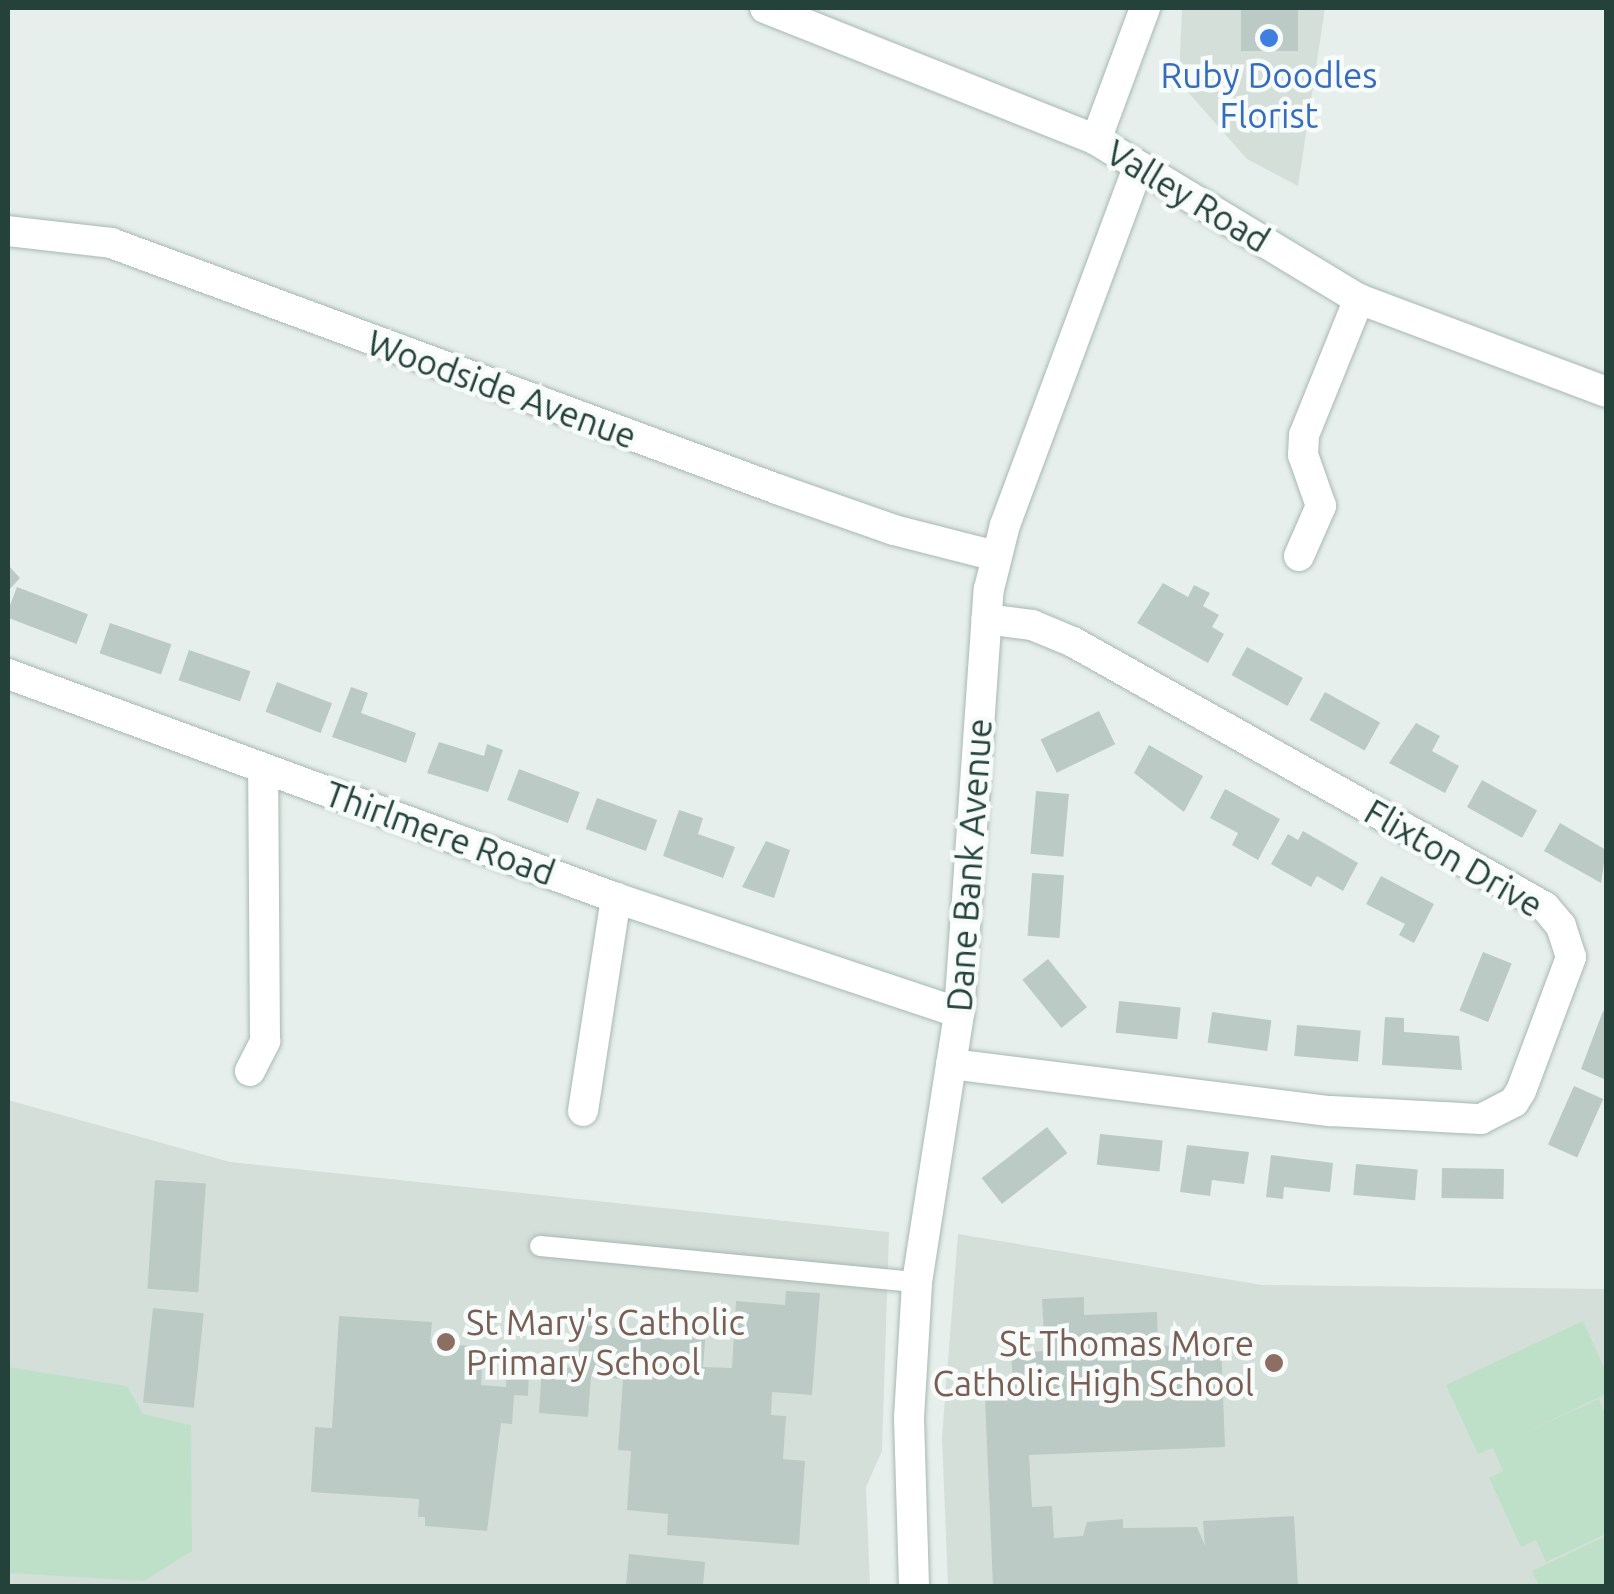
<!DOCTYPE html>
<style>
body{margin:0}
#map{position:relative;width:1614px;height:1594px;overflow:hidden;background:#e6efeb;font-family:Ubuntu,sans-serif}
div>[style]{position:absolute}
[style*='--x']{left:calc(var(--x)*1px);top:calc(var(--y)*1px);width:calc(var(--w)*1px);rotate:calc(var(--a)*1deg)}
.built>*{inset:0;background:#d4dfda}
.green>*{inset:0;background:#bfe0c8}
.building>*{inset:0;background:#bbcac4;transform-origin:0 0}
.roads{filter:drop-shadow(0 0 2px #a8b8b2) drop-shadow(0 0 2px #a8b8b2)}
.service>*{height:20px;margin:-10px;padding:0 10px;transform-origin:10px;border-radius:10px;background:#fff}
.minor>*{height:30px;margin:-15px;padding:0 15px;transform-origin:15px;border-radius:15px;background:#fff}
.tertiary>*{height:30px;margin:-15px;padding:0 15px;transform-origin:15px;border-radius:15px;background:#fff}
.dots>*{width:28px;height:28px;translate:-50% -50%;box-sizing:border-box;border:5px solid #f7fbf9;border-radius:50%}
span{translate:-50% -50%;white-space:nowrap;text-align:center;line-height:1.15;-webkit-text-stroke:9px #f7fbf9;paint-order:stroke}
.shop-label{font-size:35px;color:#366cbe}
.street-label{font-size:35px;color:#24423a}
.education-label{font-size:35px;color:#785e54}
.left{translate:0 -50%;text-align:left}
.right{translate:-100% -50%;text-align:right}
.frame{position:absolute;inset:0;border:10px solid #24423a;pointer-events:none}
</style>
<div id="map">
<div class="built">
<div style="clip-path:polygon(1182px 8px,1325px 8px,1298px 186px,1247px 159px,1179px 82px)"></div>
<div style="clip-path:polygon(8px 1100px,230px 1162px,889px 1232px,882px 1451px,866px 1487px,870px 1586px,8px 1586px)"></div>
<div style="clip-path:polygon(958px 1234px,1262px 1285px,1606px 1289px,1606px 1586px,948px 1586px,942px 1437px)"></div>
</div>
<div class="green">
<div style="clip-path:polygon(1583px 1321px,1606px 1372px,1606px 1394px,1526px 1432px,1599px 1399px,1606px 1416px,1606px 1534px,1546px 1562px,1536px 1540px,1521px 1547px,1489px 1478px,1503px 1471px,1493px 1448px,1478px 1454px,1446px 1385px)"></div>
<div style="clip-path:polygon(8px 1367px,127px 1386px,143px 1414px,191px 1425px,192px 1551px,144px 1581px,8px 1573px)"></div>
<div style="clip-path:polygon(1606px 1536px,1606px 1586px,1539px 1586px,1532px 1571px)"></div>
</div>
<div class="building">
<div style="left:1241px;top:8px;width:57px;height:43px"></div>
<div style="clip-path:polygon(8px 565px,20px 578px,8px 591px)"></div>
<div style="clip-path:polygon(1163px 583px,1188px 597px,1194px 585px,1210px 593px,1203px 606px,1219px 615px,1212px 627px,1224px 634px,1208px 663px,1137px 623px)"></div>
<div style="left:17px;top:587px;width:76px;height:32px;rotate:21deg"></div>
<div style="left:110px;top:623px;width:65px;height:32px;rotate:19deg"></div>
<div style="left:1247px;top:647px;width:64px;height:32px;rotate:29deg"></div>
<div style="left:189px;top:650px;width:65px;height:32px;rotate:19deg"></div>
<div style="left:277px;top:682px;width:59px;height:32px;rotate:21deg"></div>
<div style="clip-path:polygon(351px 687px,368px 693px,361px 713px,416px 733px,406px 763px,332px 737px)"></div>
<div style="left:1325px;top:692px;width:63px;height:32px;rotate:29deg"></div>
<div style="left:1099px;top:711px;width:37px;height:65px;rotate:64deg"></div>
<div style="clip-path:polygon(1416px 723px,1440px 736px,1432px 751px,1459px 766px,1445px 793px,1389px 763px)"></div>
<div style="clip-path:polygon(439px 742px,484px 756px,487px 744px,503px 750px,488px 792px,427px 773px)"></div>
<div style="clip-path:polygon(1149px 745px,1203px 776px,1184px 812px,1134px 773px)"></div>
<div style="left:519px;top:769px;width:65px;height:33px;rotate:21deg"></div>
<div style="left:1482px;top:780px;width:63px;height:31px;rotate:29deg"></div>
<div style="clip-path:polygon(1225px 789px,1280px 819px,1258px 860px,1232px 845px,1238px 833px,1210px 818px)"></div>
<div style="left:1036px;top:791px;width:33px;height:63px;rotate:5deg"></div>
<div style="left:597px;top:798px;width:64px;height:33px;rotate:20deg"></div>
<div style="clip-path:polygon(679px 810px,703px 818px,698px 834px,735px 847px,723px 878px,663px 856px)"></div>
<div style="clip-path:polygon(1560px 823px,1606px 850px,1601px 883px,1544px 851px)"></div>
<div style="clip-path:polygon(1303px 831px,1358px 863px,1343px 891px,1317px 876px,1311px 887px,1271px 864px,1288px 834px,1298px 840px)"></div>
<div style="clip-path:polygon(766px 841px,790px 850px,774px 898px,742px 887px)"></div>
<div style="left:1032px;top:873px;width:32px;height:63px;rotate:4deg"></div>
<div style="clip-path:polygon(1381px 876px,1434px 904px,1414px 943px,1399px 935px,1405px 924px,1366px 904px)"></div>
<div style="left:1483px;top:952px;width:31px;height:63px;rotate:22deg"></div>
<div style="left:1048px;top:959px;width:62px;height:33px;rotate:51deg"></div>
<div style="left:1119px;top:1001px;width:62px;height:32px;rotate:6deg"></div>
<div style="clip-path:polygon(1603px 1011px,1606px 1013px,1606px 1080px,1581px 1069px)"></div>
<div style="left:1212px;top:1012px;width:60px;height:31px;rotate:8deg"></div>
<div style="clip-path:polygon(1385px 1017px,1404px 1018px,1404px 1032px,1459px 1036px,1462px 1070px,1382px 1065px)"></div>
<div style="left:1297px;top:1025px;width:64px;height:31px;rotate:5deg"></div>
<div style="left:1574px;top:1086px;width:32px;height:64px;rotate:24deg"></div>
<div style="left:1047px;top:1127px;width:33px;height:83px;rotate:52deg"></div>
<div style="left:1100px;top:1134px;width:63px;height:31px;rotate:6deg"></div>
<div style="clip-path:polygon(1187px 1145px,1249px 1152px,1244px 1184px,1212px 1180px,1210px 1196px,1180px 1192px)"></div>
<div style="clip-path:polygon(1271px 1155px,1333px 1163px,1330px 1192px,1284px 1187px,1283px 1199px,1266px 1197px)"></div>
<div style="left:1356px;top:1164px;width:62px;height:31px;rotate:5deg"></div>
<div style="left:1442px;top:1168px;width:62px;height:30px;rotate:1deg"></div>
<div style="left:155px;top:1180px;width:51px;height:109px;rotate:4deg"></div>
<div style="clip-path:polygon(786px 1291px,820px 1293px,812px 1395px,772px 1392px,771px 1415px,786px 1416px,783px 1459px,805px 1461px,799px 1545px,667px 1535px,668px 1514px,627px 1510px,631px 1451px,618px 1450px,623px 1379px,591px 1376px,588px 1417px,539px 1413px,542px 1366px,577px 1368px,581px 1325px,640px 1330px,641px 1315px,684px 1318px,683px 1327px,706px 1329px,703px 1367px,732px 1368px,736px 1301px,785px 1305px)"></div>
<div style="clip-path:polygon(1084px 1297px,1084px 1315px,1157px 1312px,1158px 1346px,1221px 1344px,1225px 1447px,1029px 1455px,1032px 1507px,1052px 1506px,1054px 1538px,1083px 1536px,1087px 1522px,1123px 1519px,1123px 1528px,1197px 1527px,1205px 1546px,1203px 1521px,1294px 1516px,1298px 1586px,993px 1586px,985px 1398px,1014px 1397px,1011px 1353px,1045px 1351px,1042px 1299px)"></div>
<div style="left:153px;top:1308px;width:51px;height:95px;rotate:6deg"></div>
<div style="clip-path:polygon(339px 1316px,432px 1322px,430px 1343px,483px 1347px,481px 1385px,506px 1387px,507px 1367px,529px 1368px,528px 1396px,514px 1395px,512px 1424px,501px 1423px,487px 1531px,425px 1526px,425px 1517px,418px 1517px,419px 1499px,311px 1492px,315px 1427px,332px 1428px)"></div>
<div style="clip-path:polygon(629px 1554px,705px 1562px,703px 1586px,626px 1586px)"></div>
</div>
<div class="roads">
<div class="service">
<div style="--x:540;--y:1246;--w:379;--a:5.5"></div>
</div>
<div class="minor">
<div style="--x:1096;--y:140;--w:141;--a:-69.6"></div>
<div style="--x:8;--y:231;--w:104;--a:6.6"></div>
<div style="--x:111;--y:243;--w:710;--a:20.27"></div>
<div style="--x:777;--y:489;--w:124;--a:19.3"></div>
<div style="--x:894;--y:530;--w:105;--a:14.3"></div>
<div style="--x:1299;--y:556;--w:55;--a:-66.3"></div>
<div style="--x:1321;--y:506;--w:54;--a:-109.4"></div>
<div style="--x:1303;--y:455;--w:20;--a:-87"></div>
<div style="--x:1304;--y:435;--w:147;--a:-68"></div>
<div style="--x:8;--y:674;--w:648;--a:20.22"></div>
<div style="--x:616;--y:898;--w:362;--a:18.5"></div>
<div style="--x:951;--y:1064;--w:383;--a:7.1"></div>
<div style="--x:1331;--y:1111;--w:150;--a:3.1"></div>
<div style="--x:1481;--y:1119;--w:37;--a:-27"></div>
<div style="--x:1514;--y:1102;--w:13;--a:-58"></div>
<div style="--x:1521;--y:1091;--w:143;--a:-69.5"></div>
<div style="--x:1571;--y:957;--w:33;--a:-108"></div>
<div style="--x:1561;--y:926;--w:25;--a:-130"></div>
<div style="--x:1545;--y:907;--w:541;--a:-150.69"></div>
<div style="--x:1073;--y:642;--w:44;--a:-157.5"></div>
<div style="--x:1032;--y:625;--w:46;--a:-172.6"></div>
<div style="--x:250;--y:1071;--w:34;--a:-63"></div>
<div style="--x:265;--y:1041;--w:271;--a:-90.4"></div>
<div style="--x:583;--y:1111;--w:216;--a:-81.2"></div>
</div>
<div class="tertiary">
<div style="--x:765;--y:8;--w:356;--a:21.7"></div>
<div style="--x:1096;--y:140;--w:307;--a:31.2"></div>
<div style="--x:1359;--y:299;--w:264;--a:20.6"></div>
<div style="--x:914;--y:1586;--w:168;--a:-91.7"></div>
<div style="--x:909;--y:1418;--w:136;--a:-86.6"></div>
<div style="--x:917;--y:1282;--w:272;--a:-81.1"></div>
<div style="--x:959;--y:1013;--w:425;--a:-86"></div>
<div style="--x:989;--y:589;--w:66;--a:-76"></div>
<div style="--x:1005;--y:525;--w:382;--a:-69.6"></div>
</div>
</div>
<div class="dots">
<div style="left:1269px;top:38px;background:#3f7fe0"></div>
<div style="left:446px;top:1342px;background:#8d6e63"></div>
<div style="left:1274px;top:1363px;background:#8d6e63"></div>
</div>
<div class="shop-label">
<span style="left:1269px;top:95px">Ruby Doodles<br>Florist</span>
</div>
<div class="street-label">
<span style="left:1188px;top:196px;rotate:31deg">Valley Road</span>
<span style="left:502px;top:389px;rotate:20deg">Woodside Avenue</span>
<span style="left:440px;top:833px;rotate:20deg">Thirlmere Road</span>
<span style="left:1454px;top:858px;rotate:30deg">Flixton Drive</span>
<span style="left:969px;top:865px;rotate:-86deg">Dane Bank Avenue</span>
</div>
<div class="education-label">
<span class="left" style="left:466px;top:1342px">St Mary's Catholic<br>Primary School</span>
<span class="right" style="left:1254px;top:1363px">St Thomas More<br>Catholic High School</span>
</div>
<div class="frame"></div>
</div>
